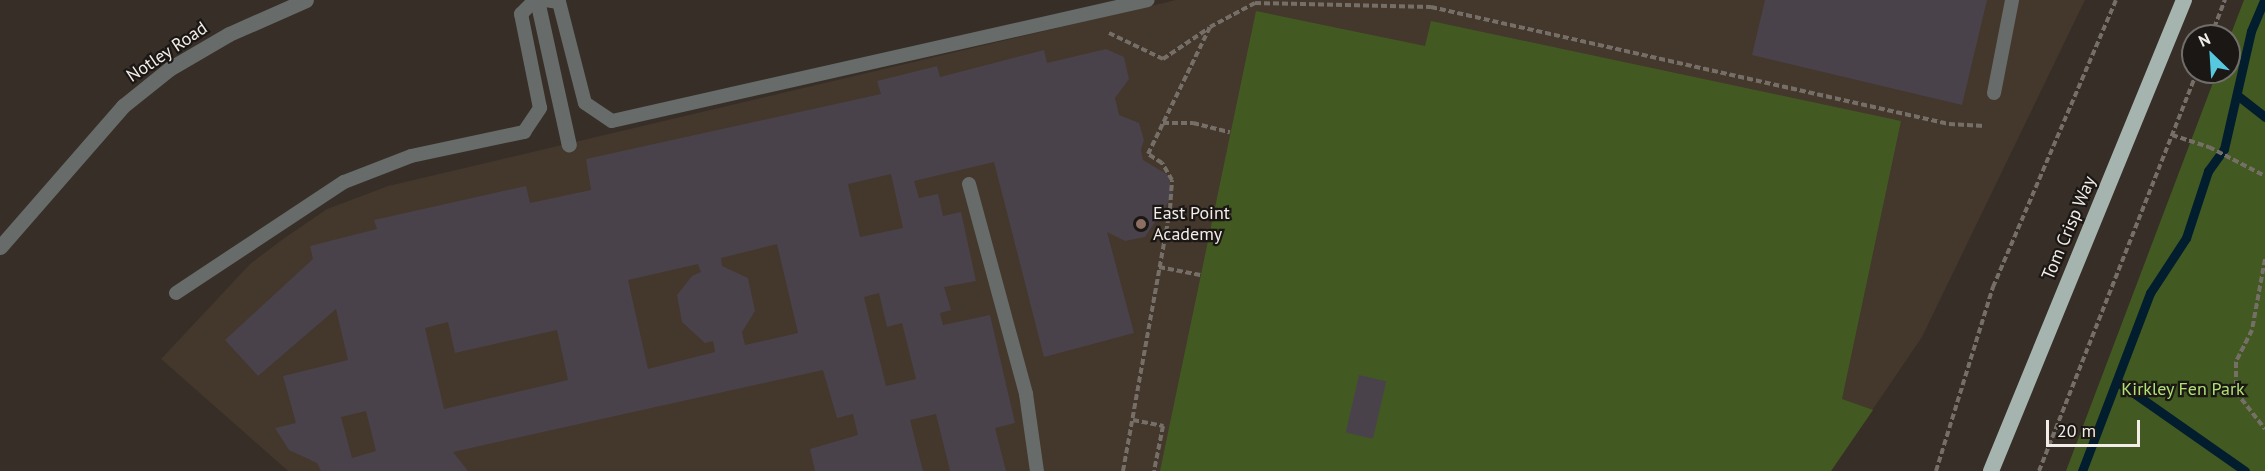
<!DOCTYPE html>
<style>
body{margin:0}
#map{position:relative;width:2265px;height:471px;overflow:hidden;background:#362e27;font-family:"PT Sans",sans-serif}
div>[style]{position:absolute}
[style*='--x']{left:calc(var(--x)*1px);top:calc(var(--y)*1px);width:calc(var(--w)*1px);rotate:calc(var(--a)*1deg)}
.built>*{inset:0;background:#44372c}
.green>*{inset:0;background:#425a21}
.stream>*{height:9px;margin:-4.5px;padding:0 4.5px;transform-origin:4.5px;border-radius:4.5px;background:#021d2e}
.building>*{inset:0;background:#4a424a;transform-origin:0 0}
.path>*{height:4px;margin-top:-2px;transform-origin:0;background:repeating-linear-gradient(90deg,#766f68 0 6px,transparent 0 9px)}
.service>*{height:14px;margin:-7px;padding:0 7px;transform-origin:7px;border-radius:7px;background:#676c6a}
.minor>*{height:15px;margin:-7.5px;padding:0 7.5px;transform-origin:7.5px;border-radius:7.5px;background:#676c6a}
.trunk>*{height:16px;margin:-8px;padding:0 8px;transform-origin:8px;border-radius:8px;background:#a6b4b0}
.dots>*{width:16px;height:16px;translate:-50% -50%;box-sizing:border-box;border:3px solid #1b1714;border-radius:50%}
span{translate:-50% -50%;white-space:nowrap;text-align:center;line-height:1.15;-webkit-text-stroke:4.5px #1b1714;paint-order:stroke}
.street-label{font-size:18px;color:#f2ede8}
.poi-label{font-size:18px;color:#f2ede8}
.left{translate:0 -50%;text-align:left}
.park-label{font-size:18px;color:#b0e174}
.north{position:absolute;left:2181px;top:24px;width:60px;height:60px;box-sizing:border-box;background:#1b1714;border:2px solid #716d69;border-radius:50%;rotate:335deg;font-size:16px;font-weight:700;line-height:24px;text-align:center;color:#f2ede8}
.north::after{content:'';display:block;margin:auto;width:21px;height:27px;background:#56c9e1;clip-path:polygon(50% 0,100% 100%,50% 72%,0 100%)}
.scale{position:absolute;left:2046px;top:420px;width:94px;height:27px;box-sizing:border-box;border:3px solid #f2ede8;border-top:0;padding-left:8px;font-size:18px;line-height:21px;white-space:nowrap;color:#f2ede8;-webkit-text-stroke:4px #1b1714;paint-order:stroke}
</style>
<div id="map">
<div class="built">
<div style="clip-path:polygon(1176px 0,2085px 0,1922px 337px,1831px 471px,288px 471px,161px 359px,250px 264px,283px 239px,327px 209px,388px 186px)"></div>
</div>
<div class="green">
<div style="clip-path:polygon(2244px 0,2265px 0,2265px 471px,2066px 471px,2217px 72px,2229px 72px,2229px 39px)"></div>
<div style="clip-path:polygon(1256px 11px,1425px 46px,1431px 21px,1901px 121px,1842px 399px,1873px 410px,1831px 471px,1160px 471px)"></div>
</div>
<div class="stream">
<div style="--x:2237;--y:95;--w:36;--a:38"></div>
<div style="--x:2118;--y:382;--w:155;--a:35"></div>
<div style="--x:2082;--y:471;--w:191;--a:-69.1"></div>
<div style="--x:2150;--y:293;--w:66;--a:-56.8"></div>
<div style="--x:2186;--y:238;--w:71;--a:-71.8"></div>
<div style="--x:2208;--y:171;--w:27;--a:-54"></div>
<div style="--x:2224;--y:149;--w:121;--a:-77.1"></div>
<div style="--x:2251;--y:31;--w:34;--a:-67"></div>
</div>
<div class="building">
<div style="clip-path:polygon(1765px 0,1987px 0,1962px 105px,1752px 55px)"></div>
<div style="clip-path:polygon(evenodd,1106px 49px,1124px 57px,1129px 79px,1115px 98px,1119px 115px,1139px 123px,1144px 140px,1141px 150px,1143px 160px,1168px 175px,1173px 195px,1145px 237px,1125px 241px,1107px 232px,1134px 333px,1044px 357px,994px 162px,914px 181px,919px 198px,938px 194px,943px 216px,961px 212px,976px 281px,944px 287px,951px 310px,940px 313px,943px 325px,990px 315px,1015px 423px,995px 428px,1006px 471px,950px 471px,936px 414px,910px 420px,923px 471px,815px 471px,810px 449px,858px 435px,853px 414px,837px 418px,823px 370px,453px 452px,468px 471px,321px 471px,317px 463px,289px 450px,275px 428px,296px 423px,283px 376px,348px 360px,336px 309px,258px 376px,225px 340px,313px 259px,310px 246px,377px 229px,374px 220px,526px 186px,530px 203px,591px 190px,586px 159px,881px 94px,877px 81px,937px 66px,940px 77px,1044px 50px,1047px 63px,1106px 49px,891px 174px,903px 228px,860px 237px,848px 184px,891px 174px,1106px 49px,777px 244px,798px 333px,745px 345px,742px 332px,755px 311px,748px 278px,722px 266px,721px 258px,777px 244px,1106px 49px,698px 264px,701px 272px,692px 276px,677px 295px,682px 322px,705px 343px,713px 341px,715px 352px,648px 369px,628px 280px,698px 264px,1106px 49px,879px 293px,887px 327px,902px 323px,916px 379px,886px 386px,864px 297px,879px 293px,1106px 49px,448px 322px,455px 353px,557px 330px,568px 380px,444px 409px,425px 328px,448px 322px,1106px 49px,366px 411px,376px 451px,352px 458px,341px 417px,366px 411px)"></div>
<div style="left:1359px;top:375px;width:28px;height:59px;rotate:13deg"></div>
</div>
<div class="path">
<div style="--x:1109;--y:33;--w:60;--a:25.7"></div>
<div style="--x:1163;--y:59;--w:55;--a:-34"></div>
<div style="--x:2211;--y:36;--w:39;--a:-69"></div>
<div style="--x:1163;--y:123;--w:30;--a:0"></div>
<div style="--x:1193;--y:123;--w:38;--a:14"></div>
<div style="--x:2172;--y:135;--w:39;--a:18"></div>
<div style="--x:2209;--y:147;--w:63;--a:27.4"></div>
<div style="--x:2265;--y:259;--w:72;--a:100.4"></div>
<div style="--x:2252;--y:330;--w:36;--a:117"></div>
<div style="--x:2236;--y:362;--w:30;--a:90"></div>
<div style="--x:2236;--y:392;--w:47;--a:51.9"></div>
<div style="--x:1159;--y:267;--w:42;--a:11"></div>
<div style="--x:1133;--y:420;--w:31;--a:11"></div>
<div style="--x:1163;--y:426;--w:46;--a:101.3"></div>
<div style="--x:1123;--y:471;--w:266;--a:-79.8"></div>
<div style="--x:1170;--y:209;--w:29;--a:-86"></div>
<div style="--x:1172;--y:180;--w:20;--a:-120"></div>
<div style="--x:1162;--y:163;--w:17;--a:-147"></div>
<div style="--x:1148;--y:154;--w:141;--a:-64"></div>
<div style="--x:1210;--y:27;--w:51;--a:-28.1"></div>
<div style="--x:1255;--y:3;--w:176;--a:1.3"></div>
<div style="--x:1431;--y:7;--w:531;--a:12.73"></div>
<div style="--x:1949;--y:124;--w:36;--a:3"></div>
<div style="--x:1936;--y:471;--w:193;--a:-72.8"></div>
<div style="--x:1993;--y:287;--w:312;--a:-66.8"></div>
<div style="--x:2039;--y:471;--w:429;--a:-68.4"></div>
</div>
<div class="service">
<div style="--x:545;--y:0;--w:14;--a:8"></div>
<div style="--x:559;--y:2;--w:104;--a:75.6"></div>
<div style="--x:585;--y:103;--w:32;--a:34"></div>
<div style="--x:612;--y:121;--w:549;--a:-12.72"></div>
<div style="--x:1994;--y:93;--w:95;--a:-79"></div>
<div style="--x:969;--y:184;--w:218;--a:74.8"></div>
<div style="--x:1026;--y:394;--w:78;--a:81.9"></div>
<div style="--x:176;--y:293;--w:201;--a:-33.5"></div>
<div style="--x:344;--y:182;--w:72;--a:-21.2"></div>
<div style="--x:411;--y:156;--w:116;--a:-12"></div>
<div style="--x:524;--y:132;--w:29;--a:-56"></div>
<div style="--x:540;--y:108;--w:96;--a:-101.4"></div>
<div style="--x:521;--y:14;--w:20;--a:-45"></div>
</div>
<div class="minor">
<div style="--x:537;--y:0;--w:148;--a:77.6"></div>
<div style="--x:0;--y:247;--w:187;--a:-48.9"></div>
<div style="--x:123;--y:106;--w:59;--a:-38.8"></div>
<div style="--x:169;--y:69;--w:69;--a:-30.3"></div>
<div style="--x:229;--y:34;--w:84;--a:-23.8"></div>
</div>
<div class="trunk">
<div style="--x:1991;--y:471;--w:509;--a:-67.72"></div>
</div>
<div class="dots">
<div style="left:1141px;top:224px;background:#8d6e63"></div>
</div>
<div class="street-label">
<span style="left:167px;top:52px;rotate:-34deg">Notley Road</span>
<span style="left:2069px;top:228px;rotate:-67deg">Tom Crisp Way</span>
</div>
<div class="poi-label">
<span class="left" style="left:1153px;top:224px">East Point<br>Academy</span>
</div>
<div class="park-label">
<span style="left:2183px;top:389px">Kirkley Fen Park</span>
</div>
<div class="north">N</div>
<div class="scale">20 m</div>
</div>
